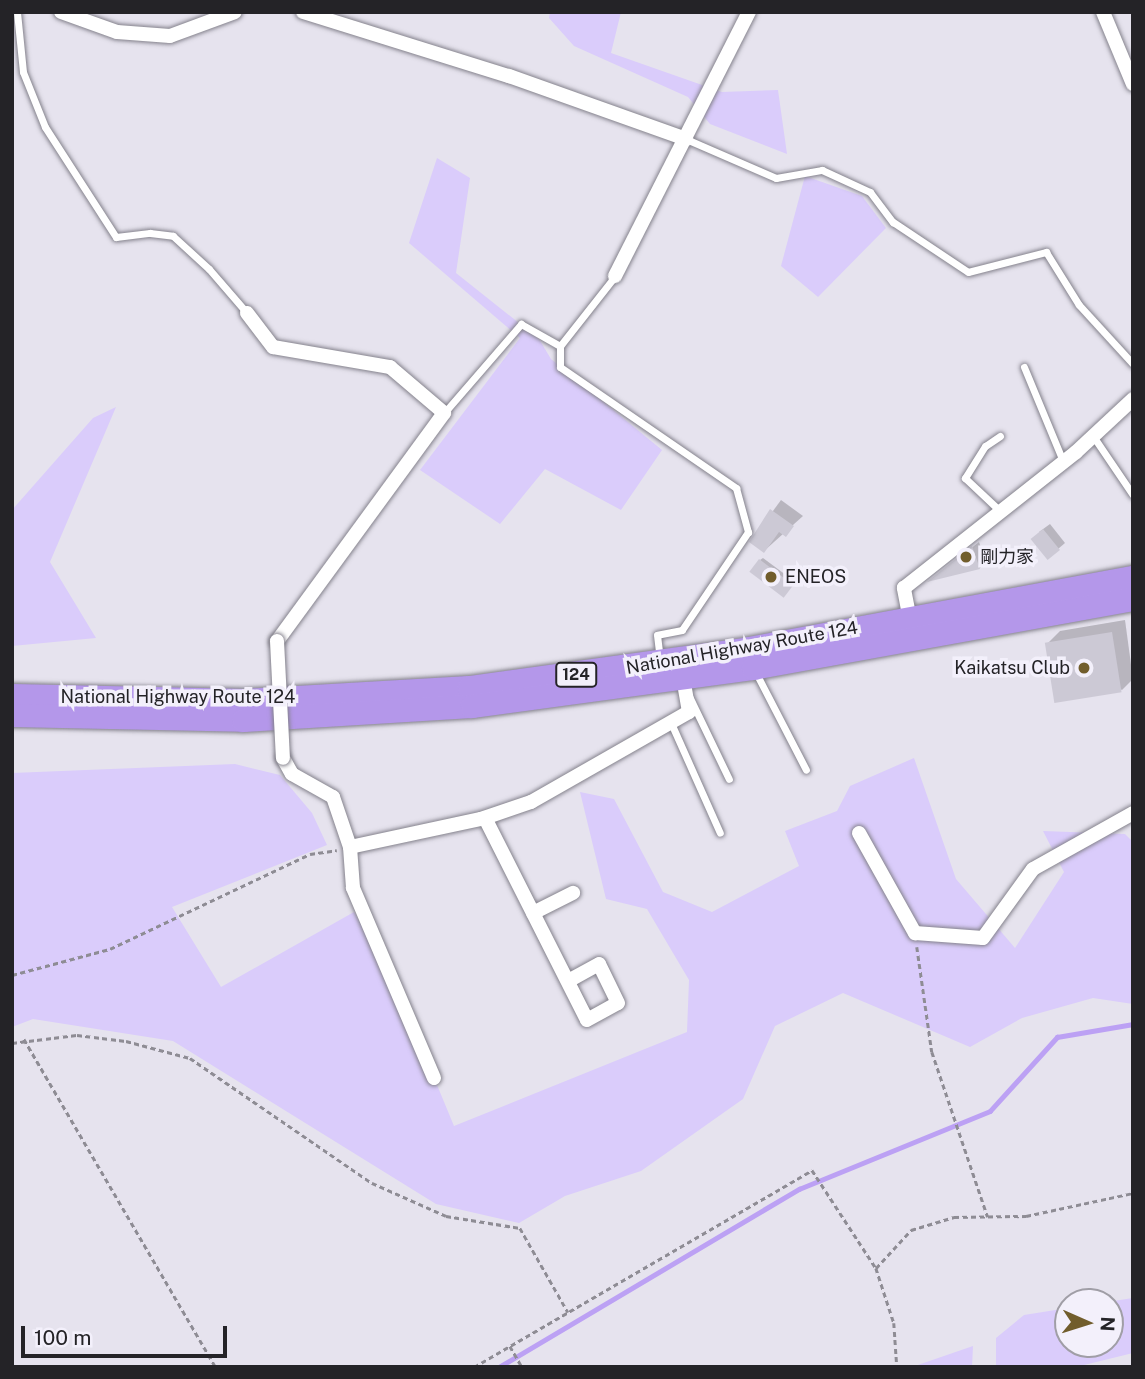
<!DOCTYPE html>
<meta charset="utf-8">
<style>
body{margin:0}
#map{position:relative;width:1145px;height:1379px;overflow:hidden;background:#e6e3ee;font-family:"Public Sans","Noto Sans JP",sans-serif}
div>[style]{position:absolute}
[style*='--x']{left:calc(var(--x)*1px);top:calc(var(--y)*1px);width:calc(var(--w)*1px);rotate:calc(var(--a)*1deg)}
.green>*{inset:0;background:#daccfb}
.shadow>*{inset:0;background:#0003}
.stream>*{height:4.5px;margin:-2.25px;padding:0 2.25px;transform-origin:2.25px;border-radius:2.25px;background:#bca1f4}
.building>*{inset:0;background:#ccc9d5;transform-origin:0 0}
.path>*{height:2.5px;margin-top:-1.25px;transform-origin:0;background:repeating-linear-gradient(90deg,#8e8c94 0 5px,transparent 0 8.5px)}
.roads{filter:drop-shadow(0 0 2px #84828c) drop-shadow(0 0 2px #84828c)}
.service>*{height:7px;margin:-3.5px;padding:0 3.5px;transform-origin:3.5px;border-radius:3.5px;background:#fff}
.minor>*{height:14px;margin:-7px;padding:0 7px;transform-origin:7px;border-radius:7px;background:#fff}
.trunk>*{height:23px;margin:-11.5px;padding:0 11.5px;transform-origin:11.5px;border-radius:11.5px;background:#b497ea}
.bridges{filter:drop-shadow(0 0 2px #84828c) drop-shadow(0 0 2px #84828c)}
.minor-bridge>*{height:14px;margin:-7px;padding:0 7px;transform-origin:7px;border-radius:7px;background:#fff}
.dots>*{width:19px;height:19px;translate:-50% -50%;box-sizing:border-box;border:4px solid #f3f0fb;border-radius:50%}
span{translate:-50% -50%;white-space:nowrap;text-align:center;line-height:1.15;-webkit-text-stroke:7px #f3f0fb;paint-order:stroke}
.shield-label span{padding:2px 5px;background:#f3f0fb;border:2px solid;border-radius:5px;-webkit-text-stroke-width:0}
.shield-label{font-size:16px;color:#242327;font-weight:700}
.poi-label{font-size:18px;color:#242327}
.left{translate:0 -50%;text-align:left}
.right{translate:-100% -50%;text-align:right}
.street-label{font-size:18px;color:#242327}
.frame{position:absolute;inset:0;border:14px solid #242327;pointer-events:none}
.north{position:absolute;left:1054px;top:1288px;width:70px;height:70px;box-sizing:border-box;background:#f3f0fb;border:2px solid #a09ea6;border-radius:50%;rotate:93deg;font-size:19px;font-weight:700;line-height:28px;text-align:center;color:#242327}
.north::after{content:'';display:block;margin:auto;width:24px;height:32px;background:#715d2c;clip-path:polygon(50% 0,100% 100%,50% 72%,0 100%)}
.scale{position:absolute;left:21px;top:1326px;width:206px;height:32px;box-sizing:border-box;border:4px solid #242327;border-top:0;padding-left:9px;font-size:21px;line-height:24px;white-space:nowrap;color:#242327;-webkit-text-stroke:5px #f3f0fb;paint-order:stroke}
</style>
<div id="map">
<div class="green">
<div style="clip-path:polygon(550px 12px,621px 12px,611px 53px,722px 92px,778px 90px,787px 154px,710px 124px,688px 97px,574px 46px,549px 18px)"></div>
<div style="clip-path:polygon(437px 158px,470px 178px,456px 273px,539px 339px,551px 359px,662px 450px,621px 510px,545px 469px,500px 524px,420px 470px,520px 338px,409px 243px)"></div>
<div style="clip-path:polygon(805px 176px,862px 196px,886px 228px,818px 297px,781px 266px)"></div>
<div style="clip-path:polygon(116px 407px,50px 562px,96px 638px,12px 646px,12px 510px,93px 418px)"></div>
<div style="clip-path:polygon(914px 758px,956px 879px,1015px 948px,1064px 872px,1043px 831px,1125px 834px,1133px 842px,1133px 1004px,1093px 998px,1022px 1018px,970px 1047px,843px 993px,775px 1026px,743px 1099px,641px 1171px,565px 1196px,519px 1223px,436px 1204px,173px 1041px,33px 1019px,12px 1027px,12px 773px,235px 764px,280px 775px,312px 813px,327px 845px,172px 907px,221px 987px,354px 912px,394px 981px,454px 1126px,687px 1032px,689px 980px,647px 909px,606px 899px,580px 792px,614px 799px,663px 892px,712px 912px,799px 866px,785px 831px,837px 811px,850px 786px)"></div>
<div style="clip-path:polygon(1133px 1298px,1133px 1353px,1076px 1367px,996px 1367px,996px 1338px,1024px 1315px,1068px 1308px,1068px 1344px,1110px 1344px,1107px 1302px)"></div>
<div style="clip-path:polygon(973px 1346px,972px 1367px,912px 1367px)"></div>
</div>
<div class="shadow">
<div style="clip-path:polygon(781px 500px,803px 516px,764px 551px,751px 541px)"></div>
<div style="clip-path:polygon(1050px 524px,1065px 543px,1058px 549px,1039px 532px)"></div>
<div style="clip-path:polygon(979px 542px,986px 562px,980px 568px,932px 579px)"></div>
<div style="clip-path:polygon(763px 558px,794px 581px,786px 592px,760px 560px)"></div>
<div style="clip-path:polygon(1125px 620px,1133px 679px,1122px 690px,1047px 644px,1060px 631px)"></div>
</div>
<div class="stream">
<div style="--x:499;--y:1367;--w:349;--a:-30.7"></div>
<div style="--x:799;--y:1189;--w:206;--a:-22.2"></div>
<div style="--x:990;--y:1111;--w:100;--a:-47.8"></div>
<div style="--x:1057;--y:1037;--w:77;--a:-9.7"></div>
</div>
<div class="building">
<div style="clip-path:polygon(770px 509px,794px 526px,786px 537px,779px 532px,764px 553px,749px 542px)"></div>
<div style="left:1043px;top:529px;width:27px;height:16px;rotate:51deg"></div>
<div style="clip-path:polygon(972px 546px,980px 569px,927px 582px)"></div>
<div style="left:759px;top:559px;width:43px;height:16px;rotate:37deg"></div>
<div style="left:1112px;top:632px;width:61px;height:68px;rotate:81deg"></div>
</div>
<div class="path">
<div style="--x:917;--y:947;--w:106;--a:81.9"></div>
<div style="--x:932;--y:1052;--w:174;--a:71.3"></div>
<div style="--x:12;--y:975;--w:101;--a:-14.9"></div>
<div style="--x:110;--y:949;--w:221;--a:-25.4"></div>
<div style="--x:310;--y:854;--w:27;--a:-8"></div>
<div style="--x:24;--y:1039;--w:380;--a:59.7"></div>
<div style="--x:12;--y:1043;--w:65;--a:-7"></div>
<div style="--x:77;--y:1035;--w:49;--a:7"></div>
<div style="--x:126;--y:1041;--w:66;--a:14.9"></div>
<div style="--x:190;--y:1058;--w:221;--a:34.5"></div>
<div style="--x:372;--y:1183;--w:81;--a:24"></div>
<div style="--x:446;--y:1216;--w:75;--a:9.2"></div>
<div style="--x:520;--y:1228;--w:97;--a:60.3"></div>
<div style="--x:876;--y:1268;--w:52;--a:-47.4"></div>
<div style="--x:911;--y:1230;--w:45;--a:-16.8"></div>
<div style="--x:954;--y:1217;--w:72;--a:-0.8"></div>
<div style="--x:1026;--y:1216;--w:109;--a:-12.1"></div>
<div style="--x:510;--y:1346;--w:24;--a:60"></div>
<div style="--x:474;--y:1367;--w:391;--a:-30.2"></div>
<div style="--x:812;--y:1170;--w:117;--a:56.9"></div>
<div style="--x:876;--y:1268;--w:58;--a:71.9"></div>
<div style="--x:894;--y:1323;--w:44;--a:86.1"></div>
</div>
<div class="roads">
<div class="service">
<div style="--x:17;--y:12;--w:60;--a:84.3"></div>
<div style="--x:23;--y:72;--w:59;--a:68.2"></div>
<div style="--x:45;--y:127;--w:131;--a:57.2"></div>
<div style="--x:116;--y:237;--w:34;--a:-7"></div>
<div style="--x:150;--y:233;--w:23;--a:7"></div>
<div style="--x:173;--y:236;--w:49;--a:42.5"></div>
<div style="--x:209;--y:269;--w:58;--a:49.2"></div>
<div style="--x:686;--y:139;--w:98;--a:23.4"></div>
<div style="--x:776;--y:178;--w:47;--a:-9.9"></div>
<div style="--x:822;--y:170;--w:53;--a:24.6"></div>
<div style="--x:870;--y:192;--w:38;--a:53"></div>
<div style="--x:893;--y:222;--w:90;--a:33.7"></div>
<div style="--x:968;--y:272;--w:81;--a:-14.4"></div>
<div style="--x:1046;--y:252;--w:62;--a:58.1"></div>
<div style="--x:1079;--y:305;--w:80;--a:47.5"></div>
<div style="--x:560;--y:346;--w:21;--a:90"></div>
<div style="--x:560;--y:367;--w:214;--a:34.5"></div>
<div style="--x:736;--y:488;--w:46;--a:74.7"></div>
<div style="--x:748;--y:532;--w:118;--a:124"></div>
<div style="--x:682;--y:630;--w:25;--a:169"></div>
<div style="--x:657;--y:635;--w:24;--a:83"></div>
<div style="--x:1024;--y:367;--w:102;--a:67.5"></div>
<div style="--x:444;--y:413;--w:118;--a:-49.1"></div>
<div style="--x:521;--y:324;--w:45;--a:29.4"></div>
<div style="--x:560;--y:346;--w:89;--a:-51.8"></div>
<div style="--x:1000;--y:436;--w:18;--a:146"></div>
<div style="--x:985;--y:446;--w:38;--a:122"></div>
<div style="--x:965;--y:478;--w:48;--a:43.3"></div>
<div style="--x:1093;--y:436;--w:71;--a:55.9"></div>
<div style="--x:755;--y:671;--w:111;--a:62.7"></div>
<div style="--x:689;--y:696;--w:92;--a:64.3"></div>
<div style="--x:671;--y:723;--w:120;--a:66"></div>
</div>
<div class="minor">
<div style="--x:61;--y:12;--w:59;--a:19.7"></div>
<div style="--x:117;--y:32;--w:53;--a:4.3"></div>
<div style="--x:170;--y:36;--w:69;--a:-20.3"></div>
<div style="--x:303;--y:12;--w:216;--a:17.3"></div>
<div style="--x:509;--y:76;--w:188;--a:19.6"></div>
<div style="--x:1103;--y:12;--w:78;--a:67.4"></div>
<div style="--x:615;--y:276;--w:296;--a:-63.1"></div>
<div style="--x:247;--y:313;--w:43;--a:52.6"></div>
<div style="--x:273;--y:347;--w:119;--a:9.7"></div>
<div style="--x:390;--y:367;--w:71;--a:40.4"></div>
<div style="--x:444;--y:413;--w:283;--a:126.2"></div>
<div style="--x:911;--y:625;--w:38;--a:-101"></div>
<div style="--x:904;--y:588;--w:219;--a:-38.3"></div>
<div style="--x:1076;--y:452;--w:78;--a:-42.9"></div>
<div style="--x:283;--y:758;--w:18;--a:61"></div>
<div style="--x:292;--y:774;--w:47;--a:29.3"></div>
<div style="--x:333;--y:797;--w:53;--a:71.2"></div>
<div style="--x:485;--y:818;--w:226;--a:63.2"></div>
<div style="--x:587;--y:1020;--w:35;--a:-29"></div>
<div style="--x:618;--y:1003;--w:43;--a:-116"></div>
<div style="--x:599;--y:964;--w:35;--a:151"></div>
<div style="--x:859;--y:833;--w:115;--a:60.8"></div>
<div style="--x:915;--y:933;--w:68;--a:4.2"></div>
<div style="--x:983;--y:938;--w:85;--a:-54.1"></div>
<div style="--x:1033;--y:869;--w:115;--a:-29.2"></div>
<div style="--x:533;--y:913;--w:45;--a:-26.6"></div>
<div style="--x:434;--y:1078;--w:207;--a:-113.1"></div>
<div style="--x:353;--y:888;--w:41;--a:-94.2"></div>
<div style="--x:350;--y:847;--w:134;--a:-12.1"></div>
<div style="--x:481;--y:819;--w:53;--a:-18.8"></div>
<div style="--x:531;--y:802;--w:182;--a:-29.7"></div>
<div style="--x:689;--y:712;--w:41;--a:-99.9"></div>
</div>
<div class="trunk">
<div style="--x:12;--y:695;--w:233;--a:1.2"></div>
<div style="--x:245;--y:700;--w:224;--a:-3.3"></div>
<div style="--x:469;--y:687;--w:283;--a:-7.9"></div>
<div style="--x:749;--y:648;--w:391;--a:-10.5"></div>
<div style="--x:12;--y:715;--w:231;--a:1.2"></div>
<div style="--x:243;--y:720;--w:229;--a:-3.5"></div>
<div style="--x:472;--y:706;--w:284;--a:-7.7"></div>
<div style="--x:753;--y:668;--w:386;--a:-10.3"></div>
</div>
</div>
<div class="bridges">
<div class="minor-bridge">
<div style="--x:277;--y:641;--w:117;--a:87.1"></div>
</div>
</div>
<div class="dots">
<div style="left:966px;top:557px;background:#715d2c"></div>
<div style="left:771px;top:577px;background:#715d2c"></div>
<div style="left:1084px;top:668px;background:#715d2c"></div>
</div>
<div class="shield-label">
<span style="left:576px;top:675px">124</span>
</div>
<div class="poi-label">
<span class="left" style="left:980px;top:557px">剛力家</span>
<span class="left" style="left:785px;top:577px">ENEOS</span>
<span class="right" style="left:1070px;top:668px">Kaikatsu Club</span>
</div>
<div class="street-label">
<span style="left:742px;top:648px;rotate:-10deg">National Highway Route 124</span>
<span style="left:178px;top:697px">National Highway Route 124</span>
</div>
<div class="frame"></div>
<div class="north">N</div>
<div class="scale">100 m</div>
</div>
